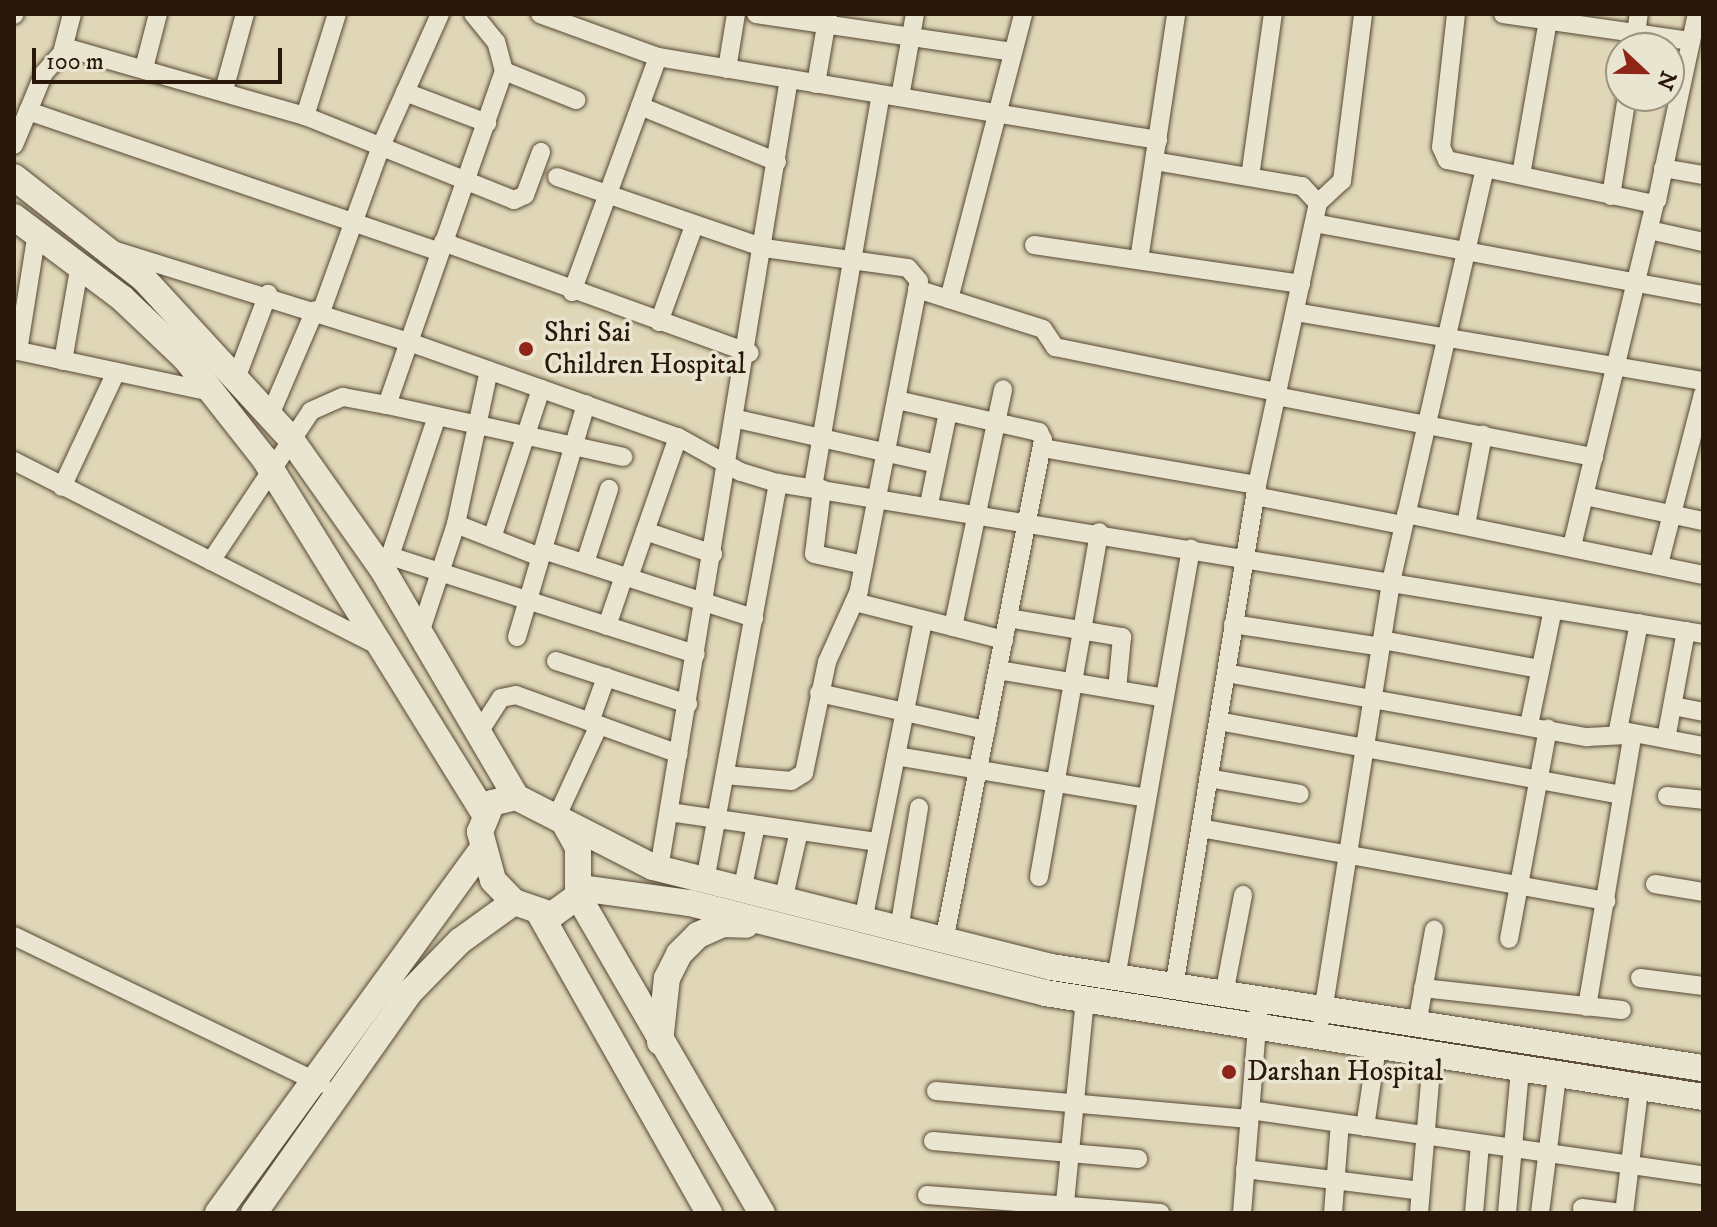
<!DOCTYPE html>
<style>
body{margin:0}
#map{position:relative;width:1717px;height:1227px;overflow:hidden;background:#dfd7b7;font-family:"IM FELL DW Pica",serif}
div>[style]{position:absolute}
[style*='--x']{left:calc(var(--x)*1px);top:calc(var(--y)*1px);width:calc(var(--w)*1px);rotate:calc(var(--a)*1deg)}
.roads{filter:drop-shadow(0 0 2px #564834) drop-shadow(0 0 2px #564834)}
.street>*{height:18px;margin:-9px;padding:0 9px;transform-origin:9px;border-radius:9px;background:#eae5d0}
.secondary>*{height:26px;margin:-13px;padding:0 13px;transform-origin:13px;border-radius:13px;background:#eae5d0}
.dots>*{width:22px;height:22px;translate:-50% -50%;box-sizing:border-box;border:4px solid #eae5d0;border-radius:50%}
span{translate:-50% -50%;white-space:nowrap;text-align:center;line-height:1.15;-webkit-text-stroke:7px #eae5d0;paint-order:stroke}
.poi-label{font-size:28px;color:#291809}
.left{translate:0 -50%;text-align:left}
.frame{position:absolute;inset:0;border:16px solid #291809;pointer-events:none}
.north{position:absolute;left:1605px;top:32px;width:80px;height:80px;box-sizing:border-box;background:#eae5d0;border:2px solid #9d9380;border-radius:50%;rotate:112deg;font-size:22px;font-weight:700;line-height:32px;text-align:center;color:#291809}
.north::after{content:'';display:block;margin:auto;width:28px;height:36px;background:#8f2418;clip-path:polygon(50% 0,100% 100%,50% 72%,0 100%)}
.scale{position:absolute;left:32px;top:48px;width:250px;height:36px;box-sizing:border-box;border:4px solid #291809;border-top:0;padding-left:10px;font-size:24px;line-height:28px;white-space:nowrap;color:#291809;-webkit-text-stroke:6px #eae5d0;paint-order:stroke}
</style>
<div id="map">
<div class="roads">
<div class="street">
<div style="--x:540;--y:14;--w:126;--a:20"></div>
<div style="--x:658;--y:57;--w:507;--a:9.43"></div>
<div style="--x:756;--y:14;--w:259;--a:8.4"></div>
<div style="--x:1456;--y:14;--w:134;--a:96.4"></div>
<div style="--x:1441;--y:147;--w:14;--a:65"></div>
<div style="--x:1447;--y:160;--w:208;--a:12"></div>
<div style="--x:1650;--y:203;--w:8;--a:-23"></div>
<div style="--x:1657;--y:200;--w:190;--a:-77.9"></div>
<div style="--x:1503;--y:14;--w:190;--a:8.2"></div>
<div style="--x:14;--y:15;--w:1;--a:-45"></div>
<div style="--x:64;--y:47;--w:251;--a:16"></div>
<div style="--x:305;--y:116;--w:225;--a:21.9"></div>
<div style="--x:514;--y:200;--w:12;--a:-24"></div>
<div style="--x:525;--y:195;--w:46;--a:-69.6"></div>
<div style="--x:1634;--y:48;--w:34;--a:-82"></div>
<div style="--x:144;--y:68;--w:56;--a:-75.5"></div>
<div style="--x:727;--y:69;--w:56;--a:-80.7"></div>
<div style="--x:504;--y:71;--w:78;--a:21.9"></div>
<div style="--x:816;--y:84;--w:71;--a:-80.3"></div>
<div style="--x:224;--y:90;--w:79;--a:-74.6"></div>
<div style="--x:405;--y:92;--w:88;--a:20.7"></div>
<div style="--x:900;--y:97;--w:84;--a:-79.8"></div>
<div style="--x:640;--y:106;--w:148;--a:22.2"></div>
<div style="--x:28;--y:111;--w:435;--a:18.9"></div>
<div style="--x:305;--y:116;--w:107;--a:-72.6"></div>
<div style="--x:14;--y:145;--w:78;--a:-67.4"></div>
<div style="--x:44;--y:73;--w:27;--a:-48"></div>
<div style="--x:62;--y:53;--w:40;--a:-75.6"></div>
<div style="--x:1154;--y:161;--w:150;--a:9.6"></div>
<div style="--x:1302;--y:186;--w:23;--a:47"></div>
<div style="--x:1318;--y:203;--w:289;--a:102.2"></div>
<div style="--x:1257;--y:485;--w:509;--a:99.39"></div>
<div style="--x:1663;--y:168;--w:41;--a:9.9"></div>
<div style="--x:1521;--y:175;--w:163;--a:-80.1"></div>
<div style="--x:557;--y:177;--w:219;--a:18.9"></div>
<div style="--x:764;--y:248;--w:145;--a:7.9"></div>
<div style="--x:908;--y:268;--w:17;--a:50"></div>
<div style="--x:919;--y:281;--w:316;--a:101"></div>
<div style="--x:859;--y:591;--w:78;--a:114.3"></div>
<div style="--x:827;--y:662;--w:113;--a:101.7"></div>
<div style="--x:804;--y:773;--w:15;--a:148"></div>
<div style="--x:791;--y:781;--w:65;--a:-174.7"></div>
<div style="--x:1250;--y:177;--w:165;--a:-82"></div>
<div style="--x:1611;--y:196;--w:101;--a:-80.9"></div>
<div style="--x:1318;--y:203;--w:33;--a:-43"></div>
<div style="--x:1342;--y:181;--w:168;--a:-82.8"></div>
<div style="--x:1314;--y:223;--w:396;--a:10.5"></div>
<div style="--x:1649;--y:230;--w:55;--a:12.5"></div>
<div style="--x:443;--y:242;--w:326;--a:19.9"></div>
<div style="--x:1034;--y:245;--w:270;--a:8.3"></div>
<div style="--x:113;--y:250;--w:310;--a:17.3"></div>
<div style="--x:409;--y:342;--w:287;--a:-70.7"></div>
<div style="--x:504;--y:71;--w:30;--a:-105"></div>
<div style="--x:496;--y:42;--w:36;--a:-129"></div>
<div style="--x:1139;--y:260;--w:249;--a:-81.4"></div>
<div style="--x:917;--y:289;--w:132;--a:17.6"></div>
<div style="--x:1043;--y:329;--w:22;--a:56"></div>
<div style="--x:1055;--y:347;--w:227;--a:11.5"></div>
<div style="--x:572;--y:292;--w:250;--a:-69.9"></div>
<div style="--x:949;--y:299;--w:294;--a:-75.4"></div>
<div style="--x:321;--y:312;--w:177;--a:-70.1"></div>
<div style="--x:381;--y:146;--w:145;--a:-65.9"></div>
<div style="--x:1295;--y:312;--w:414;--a:9.6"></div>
<div style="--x:659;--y:322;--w:102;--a:-70"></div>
<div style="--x:14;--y:350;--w:202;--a:12"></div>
<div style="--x:18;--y:351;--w:120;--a:-80.9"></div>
<div style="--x:63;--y:361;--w:98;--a:-80.1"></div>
<div style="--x:237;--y:376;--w:88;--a:-69.3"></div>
<div style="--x:1276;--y:396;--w:324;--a:10.9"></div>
<div style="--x:897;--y:400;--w:146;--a:12.7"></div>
<div style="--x:1039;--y:432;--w:9;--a:63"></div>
<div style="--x:1043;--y:440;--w:511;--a:101.18"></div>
<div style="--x:387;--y:405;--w:242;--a:12.4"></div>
<div style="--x:270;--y:415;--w:114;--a:-66.8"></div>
<div style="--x:737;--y:419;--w:205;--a:12.7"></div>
<div style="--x:1042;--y:448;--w:218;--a:9.8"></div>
<div style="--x:14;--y:461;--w:409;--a:26.9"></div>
<div style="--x:62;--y:487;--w:127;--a:-64.8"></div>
<div style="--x:813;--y:487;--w:398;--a:-80.2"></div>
<div style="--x:822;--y:489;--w:65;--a:97"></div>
<div style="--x:814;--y:554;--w:51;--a:12.4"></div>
<div style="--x:1255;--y:496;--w:151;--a:11.1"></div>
<div style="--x:1585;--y:496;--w:121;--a:12"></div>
<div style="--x:929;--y:504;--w:94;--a:-78.3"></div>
<div style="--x:1406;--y:514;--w:303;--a:11.6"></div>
<div style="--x:456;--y:524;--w:90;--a:21.4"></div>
<div style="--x:1466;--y:525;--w:92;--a:-79.3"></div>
<div style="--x:645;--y:531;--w:72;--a:18.7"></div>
<div style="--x:492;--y:538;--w:157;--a:-71.8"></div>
<div style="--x:1572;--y:546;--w:353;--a:-76.4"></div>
<div style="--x:543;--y:550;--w:222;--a:17.9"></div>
<div style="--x:393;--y:557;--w:318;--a:17.8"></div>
<div style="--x:211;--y:561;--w:180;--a:-56.3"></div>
<div style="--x:311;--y:411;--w:35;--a:-24"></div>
<div style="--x:343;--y:397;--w:45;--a:10.3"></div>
<div style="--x:387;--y:405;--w:67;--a:-70.8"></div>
<div style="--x:409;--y:342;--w:285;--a:19.5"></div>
<div style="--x:678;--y:437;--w:72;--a:29.1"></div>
<div style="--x:741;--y:472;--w:39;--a:17"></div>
<div style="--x:778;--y:483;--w:937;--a:9.27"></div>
<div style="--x:585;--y:563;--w:78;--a:-72"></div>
<div style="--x:1659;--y:564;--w:176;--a:-75.5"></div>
<div style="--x:387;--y:565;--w:157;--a:-71.4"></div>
<div style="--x:629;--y:577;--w:148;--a:-70.7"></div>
<div style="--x:855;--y:602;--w:154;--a:14.3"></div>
<div style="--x:1008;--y:618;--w:116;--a:9.5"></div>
<div style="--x:1122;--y:637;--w:53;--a:95.4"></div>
<div style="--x:1639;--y:623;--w:109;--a:101.1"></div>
<div style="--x:1618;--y:730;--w:86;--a:10.7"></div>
<div style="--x:1233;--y:624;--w:150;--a:8.8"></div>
<div style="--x:607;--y:626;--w:53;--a:-71.2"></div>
<div style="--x:953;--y:627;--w:243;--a:-78.1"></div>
<div style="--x:421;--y:630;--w:112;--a:-71.7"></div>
<div style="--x:456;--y:524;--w:157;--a:-77.9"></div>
<div style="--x:517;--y:637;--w:243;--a:-73.5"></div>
<div style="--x:1382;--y:640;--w:161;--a:10.4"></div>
<div style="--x:556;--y:661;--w:139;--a:18"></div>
<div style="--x:998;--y:670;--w:169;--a:9.5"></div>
<div style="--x:1226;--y:673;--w:367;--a:10.1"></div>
<div style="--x:1587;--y:737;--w:35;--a:-3"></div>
<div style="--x:819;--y:693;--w:171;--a:12.5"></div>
<div style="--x:1673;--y:706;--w:31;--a:11"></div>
<div style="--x:1218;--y:721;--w:411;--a:10.4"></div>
<div style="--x:590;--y:722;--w:48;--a:-70.4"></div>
<div style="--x:1529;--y:725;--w:118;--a:-78.3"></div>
<div style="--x:479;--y:732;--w:40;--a:-57.1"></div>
<div style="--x:501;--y:698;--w:15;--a:-11"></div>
<div style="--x:516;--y:695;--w:173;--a:19.9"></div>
<div style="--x:1666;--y:739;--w:110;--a:-79.5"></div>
<div style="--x:896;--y:756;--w:254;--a:9.5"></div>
<div style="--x:1208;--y:778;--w:93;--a:9.9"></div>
<div style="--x:1667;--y:796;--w:36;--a:6"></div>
<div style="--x:669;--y:812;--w:211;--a:8.2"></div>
<div style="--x:557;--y:816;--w:100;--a:-65.2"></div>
<div style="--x:1200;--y:828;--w:413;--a:10.2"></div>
<div style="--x:659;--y:869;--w:801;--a:-80.66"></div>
<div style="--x:1039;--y:877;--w:350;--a:-80.1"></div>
<div style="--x:705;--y:881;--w:405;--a:-79.6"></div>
<div style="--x:1655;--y:884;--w:49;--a:9.5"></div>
<div style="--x:742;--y:891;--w:67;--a:-78"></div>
<div style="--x:783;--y:901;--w:72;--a:-77.1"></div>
<div style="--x:863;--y:921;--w:307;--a:-78.7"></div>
<div style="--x:899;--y:930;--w:124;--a:-80.7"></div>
<div style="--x:14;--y:936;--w:341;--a:25.7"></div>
<div style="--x:1509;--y:939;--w:214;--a:-79.5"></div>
<div style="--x:1116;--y:978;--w:436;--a:-80.1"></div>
<div style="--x:1640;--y:978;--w:64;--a:7.2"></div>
<div style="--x:1423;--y:988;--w:200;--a:6.3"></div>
<div style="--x:1224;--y:994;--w:101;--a:-79.1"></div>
<div style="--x:1587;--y:1007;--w:273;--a:-80.5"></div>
<div style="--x:1322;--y:1018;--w:441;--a:-81"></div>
<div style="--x:1391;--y:582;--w:424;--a:-77.2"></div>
<div style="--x:1417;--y:1024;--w:96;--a:-79.7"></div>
<div style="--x:936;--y:1091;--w:314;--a:5.1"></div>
<div style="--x:1250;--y:1110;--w:458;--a:8.2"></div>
<div style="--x:1365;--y:1127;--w:80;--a:-81.4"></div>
<div style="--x:933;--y:1141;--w:206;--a:5"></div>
<div style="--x:1245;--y:1169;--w:177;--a:7.1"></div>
<div style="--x:927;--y:1195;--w:234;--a:4.4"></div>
<div style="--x:1582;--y:1208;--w:40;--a:7.1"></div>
<div style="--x:1064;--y:1213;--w:214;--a:-84.4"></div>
<div style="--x:1242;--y:1213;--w:200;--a:-85.4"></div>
<div style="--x:1333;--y:1213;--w:90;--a:-85.6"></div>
<div style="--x:1419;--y:1213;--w:157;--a:-85.2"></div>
<div style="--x:1474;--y:1213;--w:69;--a:-85"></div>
<div style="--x:1507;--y:1213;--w:143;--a:-84.8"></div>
<div style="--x:1540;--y:1213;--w:137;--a:-82.9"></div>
<div style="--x:1624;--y:1213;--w:124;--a:-83"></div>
</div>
<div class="secondary">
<div style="--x:14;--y:177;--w:165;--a:38.1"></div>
<div style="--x:144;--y:279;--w:216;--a:47.4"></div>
<div style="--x:290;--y:438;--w:161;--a:54.8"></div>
<div style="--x:383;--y:570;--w:263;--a:59.6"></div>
<div style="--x:14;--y:217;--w:135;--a:36.9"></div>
<div style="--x:122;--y:298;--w:88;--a:43.6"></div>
<div style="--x:186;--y:359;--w:126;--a:51.8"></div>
<div style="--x:264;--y:458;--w:418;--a:58.2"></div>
<div style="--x:565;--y:824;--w:26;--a:61"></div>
<div style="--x:578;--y:847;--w:49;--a:90"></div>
<div style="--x:578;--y:896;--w:32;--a:144"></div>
<div style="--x:552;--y:915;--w:40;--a:-161.1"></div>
<div style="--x:514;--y:902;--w:30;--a:-134"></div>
<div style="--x:493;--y:880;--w:50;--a:-105.2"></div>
<div style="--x:480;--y:832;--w:31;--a:-68"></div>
<div style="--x:492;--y:803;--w:25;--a:-14"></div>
<div style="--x:516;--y:797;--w:154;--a:27.1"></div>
<div style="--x:653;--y:867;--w:410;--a:14.1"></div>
<div style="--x:1051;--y:967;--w:660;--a:8.81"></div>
<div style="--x:580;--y:888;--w:111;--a:7.8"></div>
<div style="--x:690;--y:903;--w:366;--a:14.2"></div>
<div style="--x:1045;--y:993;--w:666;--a:8.98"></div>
<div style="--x:578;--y:896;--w:367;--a:59.9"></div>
<div style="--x:540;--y:914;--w:343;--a:60.5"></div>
<div style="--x:660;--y:1042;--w:64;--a:-83.8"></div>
<div style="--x:667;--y:978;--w:27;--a:-63"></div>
<div style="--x:679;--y:954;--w:27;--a:-45"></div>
<div style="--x:698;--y:935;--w:27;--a:-24"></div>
<div style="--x:723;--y:924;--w:23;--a:2"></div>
<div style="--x:218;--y:1213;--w:450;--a:-54"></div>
<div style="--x:254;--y:1213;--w:271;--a:-54.8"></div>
<div style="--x:410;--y:992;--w:71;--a:-45.6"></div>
<div style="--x:460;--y:941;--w:67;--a:-35.8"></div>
</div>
</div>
<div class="dots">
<div style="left:526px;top:349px;background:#8f2418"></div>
<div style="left:1229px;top:1072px;background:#8f2418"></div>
</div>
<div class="poi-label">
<span class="left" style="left:544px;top:349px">Shri Sai<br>Children Hospital</span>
<span class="left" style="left:1247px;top:1072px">Darshan Hospital</span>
</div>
<div class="frame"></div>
<div class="north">N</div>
<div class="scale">100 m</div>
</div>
